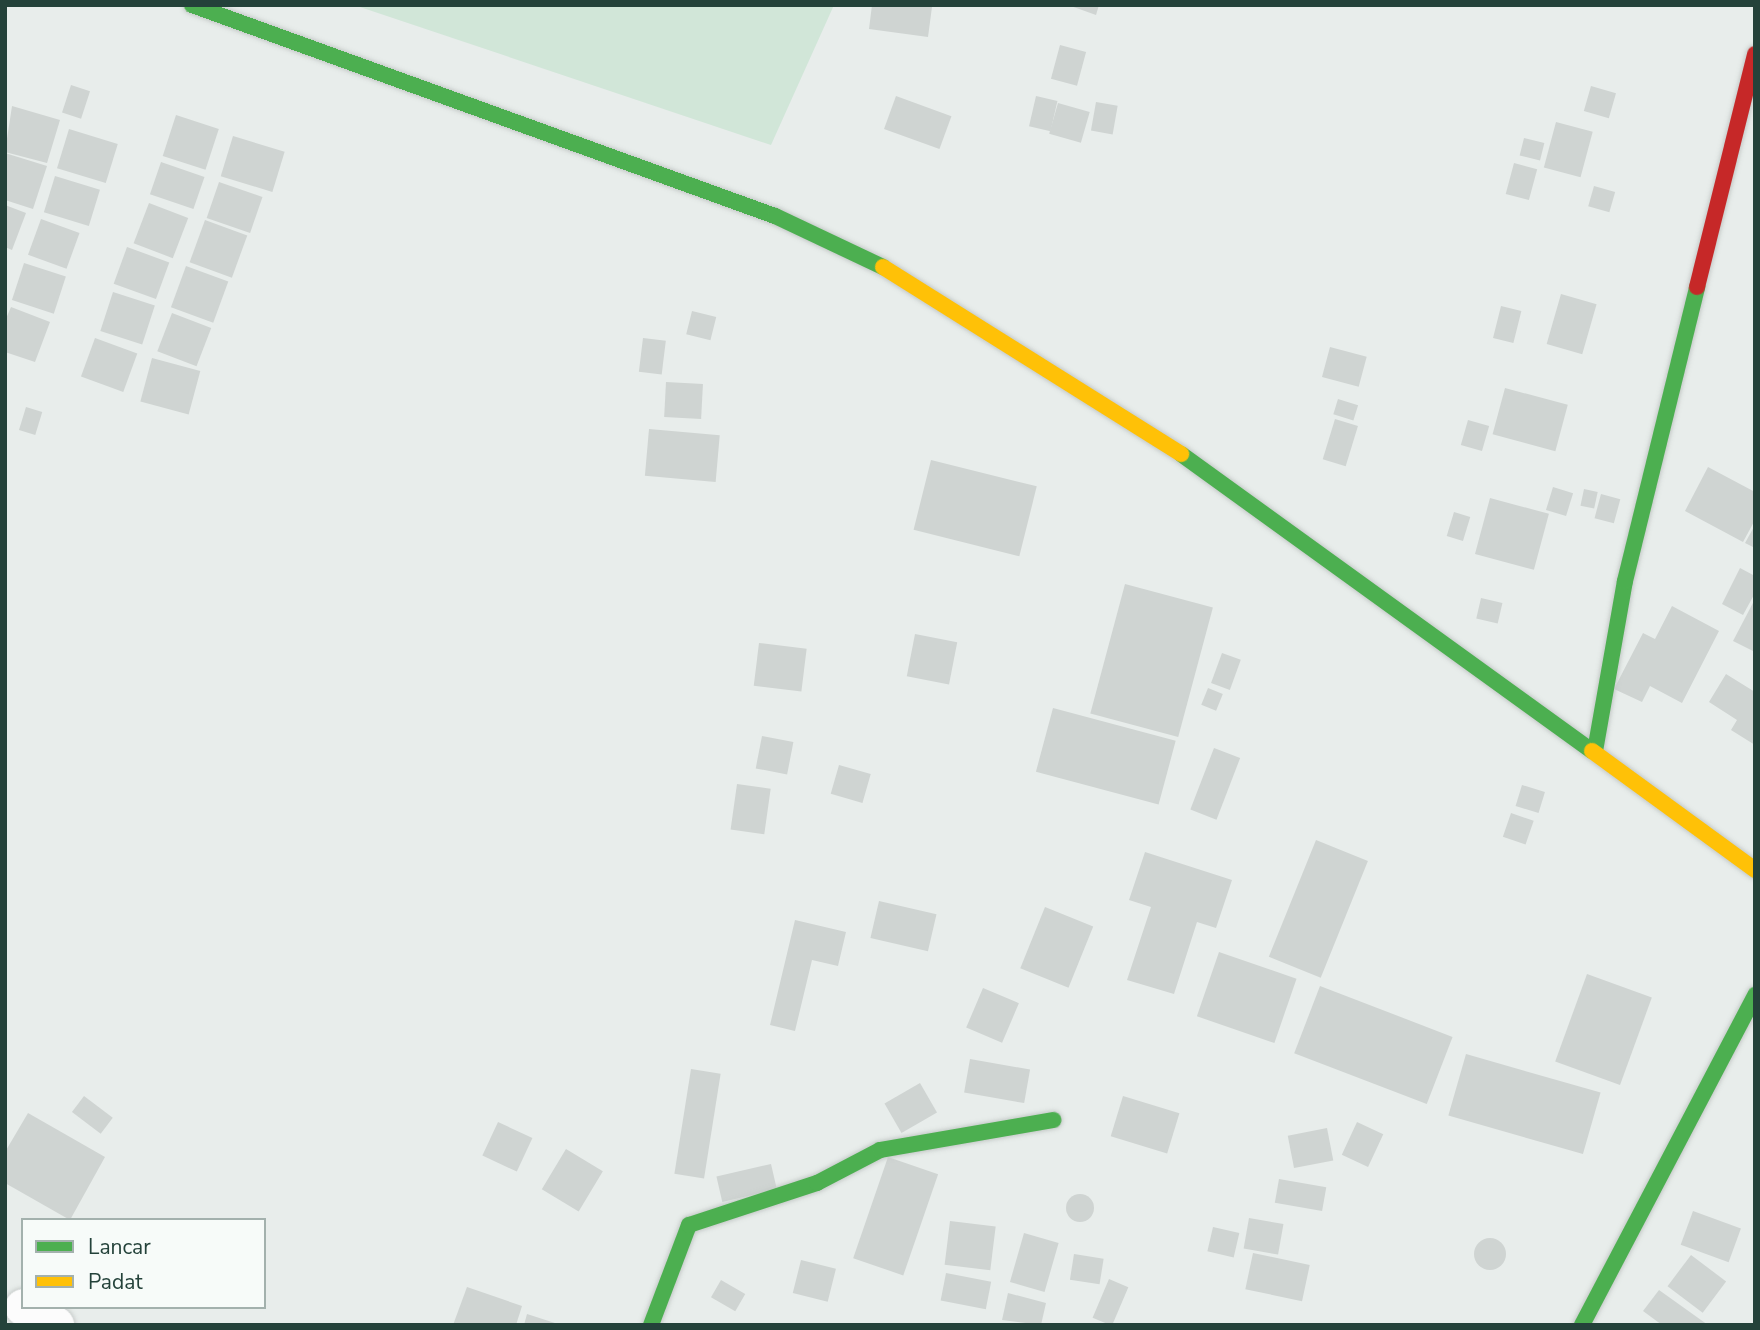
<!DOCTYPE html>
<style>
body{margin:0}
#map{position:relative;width:1760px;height:1330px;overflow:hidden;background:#e8edeb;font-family:"Nunito Sans",sans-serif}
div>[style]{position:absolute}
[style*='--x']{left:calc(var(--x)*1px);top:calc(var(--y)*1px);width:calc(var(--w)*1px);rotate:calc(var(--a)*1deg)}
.green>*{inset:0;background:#d1e6d8}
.building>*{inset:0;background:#cfd4d2;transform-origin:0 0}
.round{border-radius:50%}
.roads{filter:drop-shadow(0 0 2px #c5cac8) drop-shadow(0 0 2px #c5cac8)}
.street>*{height:37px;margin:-18.5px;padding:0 18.5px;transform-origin:18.5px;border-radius:18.5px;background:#fcfcfc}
.fast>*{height:16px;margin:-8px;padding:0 8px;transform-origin:8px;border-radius:8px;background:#4caf50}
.slow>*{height:16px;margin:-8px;padding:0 8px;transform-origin:8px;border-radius:8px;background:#ffc107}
.jam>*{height:16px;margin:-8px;padding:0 8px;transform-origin:8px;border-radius:8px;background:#c62828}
span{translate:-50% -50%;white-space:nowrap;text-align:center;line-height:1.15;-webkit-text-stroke:5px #f7fbf9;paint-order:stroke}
.frame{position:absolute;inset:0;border:7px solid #24423a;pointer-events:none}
.legend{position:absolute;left:21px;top:1218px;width:245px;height:91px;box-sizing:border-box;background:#f7fbf9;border:2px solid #a3b1ad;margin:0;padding:9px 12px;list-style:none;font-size:21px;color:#24423a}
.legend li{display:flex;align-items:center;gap:14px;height:35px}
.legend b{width:35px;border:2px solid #a3b1ad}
</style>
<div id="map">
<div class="green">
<div style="clip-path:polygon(354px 5px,834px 5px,771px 145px)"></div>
</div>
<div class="building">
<div style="clip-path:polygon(872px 5px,932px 7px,928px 37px,869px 29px)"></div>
<div style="clip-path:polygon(1068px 5px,1099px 5px,1096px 15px)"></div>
<div style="left:1060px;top:45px;width:27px;height:35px;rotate:15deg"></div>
<div style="left:71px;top:85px;width:20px;height:29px;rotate:18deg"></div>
<div style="left:1591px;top:86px;width:26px;height:26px;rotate:16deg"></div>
<div style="left:896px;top:96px;width:59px;height:35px;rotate:20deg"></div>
<div style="left:1036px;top:96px;width:22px;height:31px;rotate:13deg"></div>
<div style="left:1096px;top:102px;width:22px;height:29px;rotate:10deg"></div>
<div style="left:1058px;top:103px;width:33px;height:32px;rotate:16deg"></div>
<div style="clip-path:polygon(12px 106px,60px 120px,47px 163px,5px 152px)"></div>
<div style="left:176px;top:115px;width:45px;height:43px;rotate:18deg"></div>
<div style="left:1556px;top:122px;width:38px;height:47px;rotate:15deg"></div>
<div style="left:69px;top:129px;width:51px;height:41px;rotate:17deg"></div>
<div style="left:233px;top:136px;width:54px;height:42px;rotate:17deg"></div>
<div style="left:1524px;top:138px;width:21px;height:18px;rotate:14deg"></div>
<div style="clip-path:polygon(5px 153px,47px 166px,33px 209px,5px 200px)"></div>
<div style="left:161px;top:162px;width:46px;height:34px;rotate:19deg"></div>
<div style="left:1514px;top:163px;width:24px;height:32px;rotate:15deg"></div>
<div style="left:55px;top:176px;width:47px;height:38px;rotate:17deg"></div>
<div style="left:219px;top:182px;width:46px;height:38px;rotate:19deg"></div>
<div style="left:1594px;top:186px;width:22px;height:21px;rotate:16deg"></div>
<div style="left:149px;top:203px;width:42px;height:43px;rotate:21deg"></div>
<div style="clip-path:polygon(5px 205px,26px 213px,12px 250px,5px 247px)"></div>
<div style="left:41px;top:219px;width:41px;height:38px;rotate:20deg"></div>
<div style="left:205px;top:220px;width:45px;height:45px;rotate:20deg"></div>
<div style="left:127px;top:247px;width:45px;height:39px;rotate:20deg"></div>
<div style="left:24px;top:263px;width:44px;height:39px;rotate:18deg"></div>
<div style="left:186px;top:266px;width:45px;height:44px;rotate:20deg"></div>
<div style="left:113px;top:292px;width:44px;height:41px;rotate:18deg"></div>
<div style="left:1561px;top:294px;width:37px;height:52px;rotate:16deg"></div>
<div style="left:1501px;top:306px;width:21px;height:33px;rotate:14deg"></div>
<div style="clip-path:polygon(11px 307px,50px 322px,35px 362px,5px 352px,5px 321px)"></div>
<div style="left:692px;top:311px;width:25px;height:24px;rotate:14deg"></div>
<div style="left:172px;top:313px;width:42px;height:41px;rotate:21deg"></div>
<div style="left:95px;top:338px;width:45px;height:41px;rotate:20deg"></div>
<div style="left:643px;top:338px;width:23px;height:34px;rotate:7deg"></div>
<div style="left:1330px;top:347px;width:38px;height:31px;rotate:15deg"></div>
<div style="left:152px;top:358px;width:50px;height:45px;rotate:15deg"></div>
<div style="left:666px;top:382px;width:37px;height:35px;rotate:3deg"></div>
<div style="left:1505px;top:388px;width:65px;height:48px;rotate:15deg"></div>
<div style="left:1338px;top:399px;width:21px;height:16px;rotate:17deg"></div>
<div style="left:26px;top:407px;width:17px;height:24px;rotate:17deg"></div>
<div style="left:1335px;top:419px;width:24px;height:42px;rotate:17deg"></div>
<div style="left:1468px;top:420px;width:22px;height:26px;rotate:16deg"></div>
<div style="left:649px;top:429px;width:71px;height:47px;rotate:5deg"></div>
<div style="left:931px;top:460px;width:109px;height:72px;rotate:14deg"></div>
<div style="clip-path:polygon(1708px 467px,1755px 492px,1755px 520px,1743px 542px,1685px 511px)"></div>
<div style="left:1553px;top:487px;width:21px;height:24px;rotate:17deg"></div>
<div style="left:1584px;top:489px;width:14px;height:17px;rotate:12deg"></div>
<div style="left:1601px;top:494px;width:20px;height:25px;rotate:15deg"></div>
<div style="left:1490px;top:498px;width:61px;height:58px;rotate:15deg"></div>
<div style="left:1454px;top:512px;width:17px;height:25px;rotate:17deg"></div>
<div style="clip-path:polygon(1755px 525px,1755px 548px,1745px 543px)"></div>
<div style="clip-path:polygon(1740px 568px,1755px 576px,1755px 593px,1743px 615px,1722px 604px)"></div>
<div style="left:1125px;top:584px;width:91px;height:134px;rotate:15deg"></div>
<div style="left:1481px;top:598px;width:22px;height:21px;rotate:13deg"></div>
<div style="clip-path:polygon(1755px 599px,1755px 652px,1733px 641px)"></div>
<div style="clip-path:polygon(1672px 606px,1719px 631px,1682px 703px,1650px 686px,1642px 702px,1614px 689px,1643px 633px,1655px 639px)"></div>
<div style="left:915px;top:634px;width:43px;height:43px;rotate:11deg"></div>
<div style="left:759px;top:643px;width:48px;height:43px;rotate:7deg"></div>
<div style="left:1222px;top:653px;width:20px;height:32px;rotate:20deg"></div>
<div style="clip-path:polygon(1726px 674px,1755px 692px,1755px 745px,1731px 730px,1737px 720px,1709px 702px)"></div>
<div style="left:1208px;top:688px;width:16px;height:18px;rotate:22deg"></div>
<div style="left:1053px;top:708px;width:127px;height:66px;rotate:15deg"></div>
<div style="left:762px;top:736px;width:32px;height:33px;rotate:11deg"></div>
<div style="left:1214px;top:748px;width:28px;height:66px;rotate:21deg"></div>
<div style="left:839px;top:765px;width:33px;height:30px;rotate:16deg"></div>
<div style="left:737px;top:784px;width:34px;height:46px;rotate:8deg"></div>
<div style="left:1522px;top:785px;width:24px;height:22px;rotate:17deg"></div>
<div style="left:1511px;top:813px;width:24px;height:25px;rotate:19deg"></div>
<div style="left:1316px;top:840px;width:56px;height:126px;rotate:22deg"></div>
<div style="clip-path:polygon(1145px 852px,1232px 880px,1216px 928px,1197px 922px,1174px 994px,1127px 980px,1151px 907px,1129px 900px)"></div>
<div style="left:879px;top:901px;width:59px;height:38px;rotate:13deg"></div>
<div style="left:1045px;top:907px;width:52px;height:66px;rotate:22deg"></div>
<div style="clip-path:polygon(795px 920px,846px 932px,838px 966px,812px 960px,795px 1031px,770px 1025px)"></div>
<div style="left:1219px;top:952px;width:82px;height:68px;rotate:19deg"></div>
<div style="left:1587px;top:974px;width:69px;height:93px;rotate:20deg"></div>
<div style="left:1320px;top:986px;width:142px;height:72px;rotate:21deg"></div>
<div style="left:983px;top:988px;width:39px;height:43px;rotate:23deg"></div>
<div style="left:1466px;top:1054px;width:140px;height:64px;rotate:16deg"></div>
<div style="left:970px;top:1059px;width:61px;height:34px;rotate:10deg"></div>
<div style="left:691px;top:1069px;width:30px;height:106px;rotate:9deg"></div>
<div style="left:920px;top:1083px;width:34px;height:41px;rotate:60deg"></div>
<div style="left:84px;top:1096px;width:36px;height:20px;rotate:37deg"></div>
<div style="left:1123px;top:1096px;width:59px;height:42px;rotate:17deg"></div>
<div style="clip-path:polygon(28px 1113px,105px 1157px,70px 1220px,5px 1183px,5px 1152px)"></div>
<div style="left:498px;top:1122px;width:38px;height:37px;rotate:25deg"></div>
<div style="left:1357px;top:1122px;width:29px;height:36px;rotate:25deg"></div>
<div style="left:1327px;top:1128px;width:33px;height:40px;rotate:79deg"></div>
<div style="left:566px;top:1149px;width:43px;height:47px;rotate:31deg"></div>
<div style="left:888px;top:1157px;width:53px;height:107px;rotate:19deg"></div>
<div style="left:771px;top:1164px;width:26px;height:56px;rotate:77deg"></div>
<div style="left:1279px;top:1179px;width:48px;height:24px;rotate:10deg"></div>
<div class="round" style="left:1066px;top:1194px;width:28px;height:28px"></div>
<div style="left:1693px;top:1211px;width:51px;height:36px;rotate:20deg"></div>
<div style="left:1249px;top:1218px;width:35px;height:31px;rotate:10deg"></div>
<div style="left:950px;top:1221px;width:46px;height:44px;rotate:7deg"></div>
<div style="left:1213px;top:1227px;width:27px;height:25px;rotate:13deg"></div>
<div style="left:1024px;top:1233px;width:36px;height:51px;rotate:16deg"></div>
<div class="round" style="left:1474px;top:1238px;width:32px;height:32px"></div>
<div style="left:1253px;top:1253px;width:58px;height:37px;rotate:12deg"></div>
<div style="left:1074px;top:1254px;width:30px;height:26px;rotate:9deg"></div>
<div style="left:1691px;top:1255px;width:44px;height:39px;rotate:37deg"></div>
<div style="left:801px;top:1260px;width:36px;height:34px;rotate:14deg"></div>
<div style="left:946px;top:1273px;width:46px;height:28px;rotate:11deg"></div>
<div style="left:1109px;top:1279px;width:21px;height:42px;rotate:23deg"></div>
<div style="left:721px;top:1280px;width:28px;height:20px;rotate:30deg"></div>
<div style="clip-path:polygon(467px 1287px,522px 1306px,516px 1325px,453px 1325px)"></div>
<div style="clip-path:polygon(1659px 1290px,1708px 1325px,1662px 1325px,1643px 1311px)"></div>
<div style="clip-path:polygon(1008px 1293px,1046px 1303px,1041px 1325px,1002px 1320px)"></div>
<div style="clip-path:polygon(527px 1314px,558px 1324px,558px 1325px,524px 1325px)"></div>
</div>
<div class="roads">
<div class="street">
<div style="--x:23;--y:1307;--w:37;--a:29"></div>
</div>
<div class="fast">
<div style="--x:192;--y:5;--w:620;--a:19.9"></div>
<div style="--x:775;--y:216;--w:119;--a:25.3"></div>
<div style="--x:1181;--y:454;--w:507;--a:35.85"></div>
<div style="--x:1595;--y:751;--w:173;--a:-80"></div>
<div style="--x:1625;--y:581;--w:303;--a:-76.2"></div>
<div style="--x:651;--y:1325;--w:107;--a:-69.2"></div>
<div style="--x:689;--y:1225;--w:135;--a:-18.2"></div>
<div style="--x:817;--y:1183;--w:71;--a:-27.6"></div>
<div style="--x:880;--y:1150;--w:176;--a:-9.8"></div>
<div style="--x:1582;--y:1325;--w:373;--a:-62.3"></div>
</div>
<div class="slow">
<div style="--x:883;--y:267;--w:352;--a:32.1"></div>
<div style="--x:1592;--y:751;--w:202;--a:36.1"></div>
</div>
<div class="jam">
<div style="--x:1697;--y:287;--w:240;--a:-76"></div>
</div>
</div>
<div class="frame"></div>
<ul class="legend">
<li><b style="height:9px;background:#4caf50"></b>Lancar</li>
<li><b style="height:9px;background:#ffc107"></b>Padat</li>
</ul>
</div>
